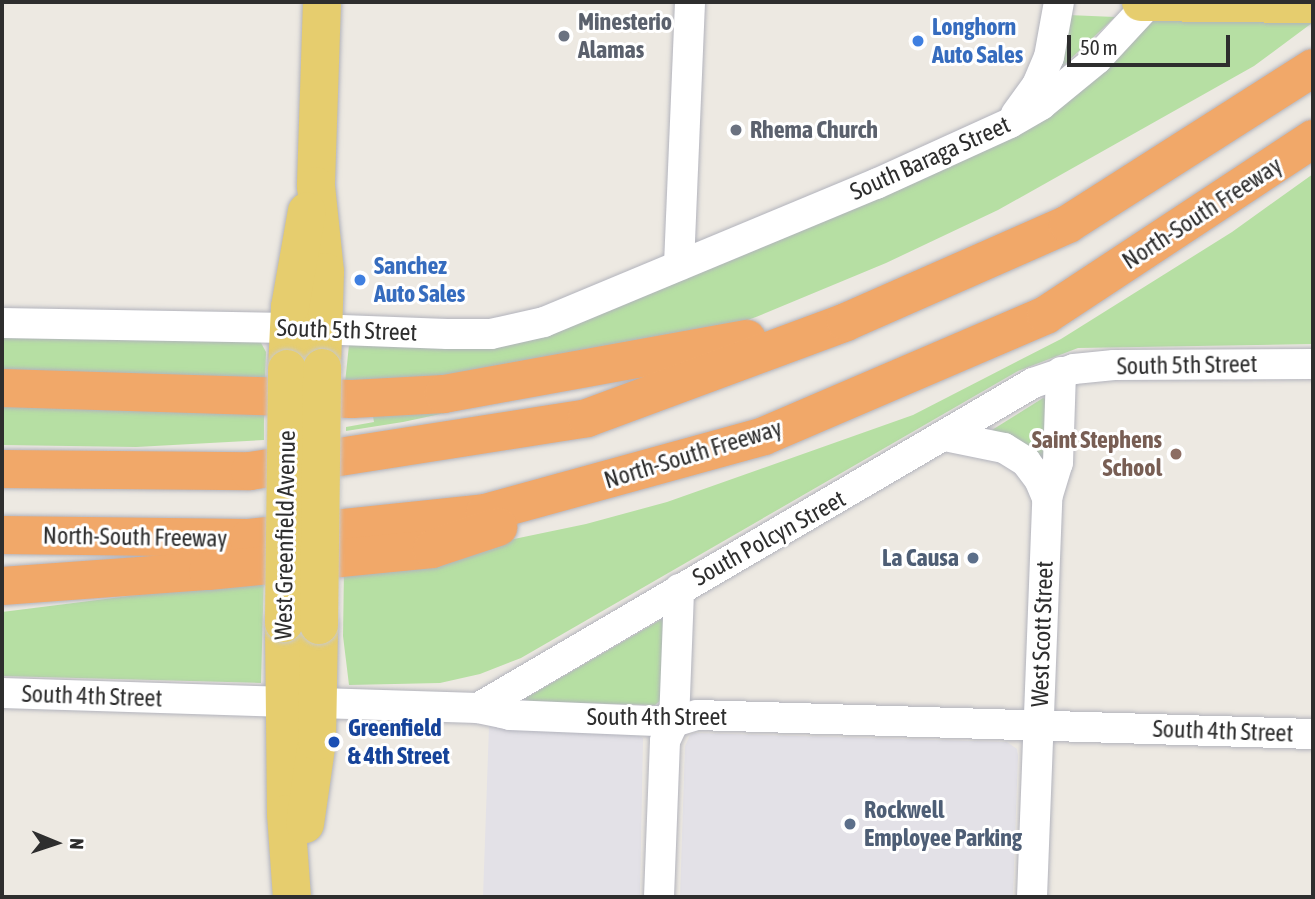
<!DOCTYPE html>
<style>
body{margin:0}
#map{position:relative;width:1315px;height:899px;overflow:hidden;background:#ede9e2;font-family:"Asap Condensed",sans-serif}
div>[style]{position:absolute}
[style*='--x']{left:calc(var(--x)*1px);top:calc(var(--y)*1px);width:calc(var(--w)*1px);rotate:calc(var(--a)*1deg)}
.industrial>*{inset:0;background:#e3e1e7}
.green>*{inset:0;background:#b6dfa3}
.roads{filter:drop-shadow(0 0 2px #b2b3bc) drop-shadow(0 0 2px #b2b3bc)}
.minor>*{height:30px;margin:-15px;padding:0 15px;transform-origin:15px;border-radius:15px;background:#fff}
.major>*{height:38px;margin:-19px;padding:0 19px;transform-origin:19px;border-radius:19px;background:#e6cd6e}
.highway>*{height:38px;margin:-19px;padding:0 19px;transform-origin:19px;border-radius:19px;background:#f1a869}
.bridges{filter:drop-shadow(0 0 2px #c9c9c9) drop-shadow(0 0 2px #c9c9c9)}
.major-bridge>*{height:38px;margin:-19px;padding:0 19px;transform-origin:19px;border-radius:19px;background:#e6cd6e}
.dots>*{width:19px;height:19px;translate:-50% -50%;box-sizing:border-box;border:4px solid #fff;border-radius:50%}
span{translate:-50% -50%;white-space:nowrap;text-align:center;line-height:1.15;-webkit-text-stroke:6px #fff;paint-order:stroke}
.worship-label{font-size:24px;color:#5b616d;font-weight:700}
.left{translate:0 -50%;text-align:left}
.shop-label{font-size:24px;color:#366cbe;font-weight:700}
.street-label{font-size:24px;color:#2e2e2e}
.education-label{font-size:24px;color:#785e54;font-weight:700}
.right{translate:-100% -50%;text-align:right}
.service-label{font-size:24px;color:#4e5e75;font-weight:700}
.transit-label{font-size:24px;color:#164399;font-weight:700}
.frame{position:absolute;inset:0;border:4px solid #2e2e2e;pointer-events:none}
.north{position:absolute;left:21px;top:808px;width:70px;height:70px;-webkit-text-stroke:5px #fff;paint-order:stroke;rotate:92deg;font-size:19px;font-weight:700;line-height:28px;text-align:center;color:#2e2e2e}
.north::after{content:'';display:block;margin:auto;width:24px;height:32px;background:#2e2e2e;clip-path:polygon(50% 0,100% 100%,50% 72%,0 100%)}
.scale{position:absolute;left:1067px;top:35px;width:163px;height:32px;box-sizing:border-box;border:4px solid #2e2e2e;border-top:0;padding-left:9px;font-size:21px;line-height:24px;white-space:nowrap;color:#2e2e2e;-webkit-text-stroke:5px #fff;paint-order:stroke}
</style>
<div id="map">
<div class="industrial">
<div style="clip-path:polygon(489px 726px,630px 731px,643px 738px,640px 897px,483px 897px)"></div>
<div style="clip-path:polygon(695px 733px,1007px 742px,1017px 749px,1018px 756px,1013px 897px,680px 897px,685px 746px,690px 735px)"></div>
</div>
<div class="green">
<div style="clip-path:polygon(1068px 15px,1115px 17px,1063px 66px,1061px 64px)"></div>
<div style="clip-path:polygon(1157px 18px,1312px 23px,1254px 66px,998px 210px,886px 263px,756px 317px,702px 336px,542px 369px,345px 383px,349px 345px,436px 345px,835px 214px,1144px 29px)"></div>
<div style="clip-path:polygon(1313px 174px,1313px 344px,1078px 348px,1018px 371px,521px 658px,480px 674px,440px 683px,349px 685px,343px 636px,344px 568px,466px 549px,586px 524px,667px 502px,913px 415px,1061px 339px,1232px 232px)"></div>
<div style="clip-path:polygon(2px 333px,260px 341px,266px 352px,265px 380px,2px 372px)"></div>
<div style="clip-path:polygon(1043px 398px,1047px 399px,1044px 463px,992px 430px)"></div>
<div style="clip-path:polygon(2px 399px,264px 414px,264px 440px,136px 447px,2px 445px)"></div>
<div style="clip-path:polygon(478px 406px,403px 422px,346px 431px,346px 427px,374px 422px,372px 411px)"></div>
<div style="clip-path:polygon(264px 575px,261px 683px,2px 676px,2px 612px,137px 595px)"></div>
<div style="clip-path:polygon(662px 619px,665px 620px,661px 700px,655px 705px,525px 702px,526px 698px)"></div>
</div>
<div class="roads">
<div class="minor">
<div style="--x:1016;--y:114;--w:36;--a:-54"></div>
<div style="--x:1037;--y:85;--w:30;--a:-67"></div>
<div style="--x:1049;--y:57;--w:56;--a:-79.7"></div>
<div style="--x:679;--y:265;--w:263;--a:-87.6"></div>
<div style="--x:2;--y:323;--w:287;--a:1"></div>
<div style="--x:289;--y:328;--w:158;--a:2.2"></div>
<div style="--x:447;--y:334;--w:44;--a:0"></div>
<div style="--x:491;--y:334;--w:54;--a:-12.8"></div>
<div style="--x:544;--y:322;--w:360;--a:-22.6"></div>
<div style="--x:876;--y:184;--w:147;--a:-24.5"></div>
<div style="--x:1010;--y:123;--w:36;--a:-30"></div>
<div style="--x:1041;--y:105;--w:72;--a:-39.4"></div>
<div style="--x:1097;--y:59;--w:78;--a:-47.1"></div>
<div style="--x:945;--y:436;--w:60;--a:11.5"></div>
<div style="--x:1004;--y:448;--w:26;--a:32"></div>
<div style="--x:1026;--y:462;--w:21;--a:53"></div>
<div style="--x:1039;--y:479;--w:21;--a:67"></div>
<div style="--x:2;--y:693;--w:476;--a:1.8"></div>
<div style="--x:478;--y:708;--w:33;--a:12"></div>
<div style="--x:510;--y:715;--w:164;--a:2.4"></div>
<div style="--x:674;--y:722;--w:24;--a:-17"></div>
<div style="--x:697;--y:715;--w:616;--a:1.77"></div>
<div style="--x:478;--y:708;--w:643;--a:-30.35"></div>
<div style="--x:1033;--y:383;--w:43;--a:-18.9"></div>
<div style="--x:1074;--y:369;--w:40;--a:-5.7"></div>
<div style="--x:1114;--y:365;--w:199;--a:-0.3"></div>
<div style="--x:659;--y:897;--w:156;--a:-87.8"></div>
<div style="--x:665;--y:741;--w:21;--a:-65"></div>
<div style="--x:674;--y:722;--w:133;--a:-87.8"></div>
<div style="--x:1032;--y:897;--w:399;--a:-87.8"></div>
<div style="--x:1047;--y:498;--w:37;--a:-73"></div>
<div style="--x:1058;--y:463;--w:91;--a:-88.1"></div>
</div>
<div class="major">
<div style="--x:322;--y:2;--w:184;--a:91.9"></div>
<div style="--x:316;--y:186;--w:86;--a:84"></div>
<div style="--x:325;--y:272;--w:96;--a:91.8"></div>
<div style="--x:1141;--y:2;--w:172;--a:0.7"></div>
<div style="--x:287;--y:369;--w:62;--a:-87.2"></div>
<div style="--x:290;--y:307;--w:97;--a:-80"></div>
<div style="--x:284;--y:623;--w:191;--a:89.4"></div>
<div style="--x:286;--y:814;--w:83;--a:85.9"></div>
<div style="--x:305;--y:824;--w:84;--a:-81.8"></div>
<div style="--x:317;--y:741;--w:116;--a:-89"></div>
</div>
<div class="highway">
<div style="--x:2;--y:388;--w:350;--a:1.8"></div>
<div style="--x:352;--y:399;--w:92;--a:-3.1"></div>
<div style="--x:444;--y:394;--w:308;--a:-10.3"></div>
<div style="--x:2;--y:469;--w:248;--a:0.5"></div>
<div style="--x:250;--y:471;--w:341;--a:-8.9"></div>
<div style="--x:587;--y:418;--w:276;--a:-20.3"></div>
<div style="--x:846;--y:322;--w:243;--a:-23.8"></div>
<div style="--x:1068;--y:224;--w:290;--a:-32.5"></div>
<div style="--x:2;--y:535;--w:247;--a:0.7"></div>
<div style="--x:249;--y:538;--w:237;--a:-6"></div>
<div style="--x:485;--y:513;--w:289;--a:-15.4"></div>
<div style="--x:764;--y:436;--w:307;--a:-23.2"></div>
<div style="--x:1046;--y:315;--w:320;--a:-33.4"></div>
<div style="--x:2;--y:586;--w:207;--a:-4.2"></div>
<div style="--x:208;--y:571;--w:225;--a:-5.6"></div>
<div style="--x:432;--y:549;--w:70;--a:-18.4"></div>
</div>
</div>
<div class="bridges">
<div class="major-bridge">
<div style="--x:284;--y:623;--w:254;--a:-89.3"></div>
<div style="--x:319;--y:625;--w:257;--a:-89.3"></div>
</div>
</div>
<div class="dots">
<div style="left:564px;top:36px;background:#6b7280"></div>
<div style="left:918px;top:41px;background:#3f7fe0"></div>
<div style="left:736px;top:130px;background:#6b7280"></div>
<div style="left:360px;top:280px;background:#3f7fe0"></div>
<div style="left:1176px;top:454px;background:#8d6e63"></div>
<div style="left:973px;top:558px;background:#5c6f8a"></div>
<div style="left:334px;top:742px;background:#1a4fb4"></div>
<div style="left:850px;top:824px;background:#5c6f8a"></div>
</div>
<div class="worship-label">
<span class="left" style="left:578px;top:36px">Minesterio<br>Alamas</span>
<span class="left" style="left:750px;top:130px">Rhema Church</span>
</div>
<div class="shop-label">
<span class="left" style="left:932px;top:41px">Longhorn<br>Auto Sales</span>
<span class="left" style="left:374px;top:280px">Sanchez<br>Auto Sales</span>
</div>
<div class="street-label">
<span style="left:930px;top:158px;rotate:-24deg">South Baraga Street</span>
<span style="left:1202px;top:213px;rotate:-33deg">North-South Freeway</span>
<span style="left:347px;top:330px;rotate:2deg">South 5th Street</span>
<span style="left:1187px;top:365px;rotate:-1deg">South 5th Street</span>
<span style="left:693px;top:454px;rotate:-17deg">North-South Freeway</span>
<span style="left:285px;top:535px;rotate:-89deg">West Greenfield Avenue</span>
<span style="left:135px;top:537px;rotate:1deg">North-South Freeway</span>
<span style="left:769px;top:538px;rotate:-29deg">South Polcyn Street</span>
<span style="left:1042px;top:634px;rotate:-88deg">West Scott Street</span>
<span style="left:92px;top:696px;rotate:2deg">South 4th Street</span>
<span style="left:657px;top:717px">South 4th Street</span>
<span style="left:1223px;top:731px;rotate:2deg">South 4th Street</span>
</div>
<div class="education-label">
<span class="right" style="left:1162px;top:454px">Saint Stephens<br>School</span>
</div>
<div class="service-label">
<span class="right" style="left:959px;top:558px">La Causa</span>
<span class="left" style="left:864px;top:824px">Rockwell<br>Employee Parking</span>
</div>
<div class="transit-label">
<span class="left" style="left:348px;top:742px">Greenfield<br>&amp; 4th Street</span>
</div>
<div class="frame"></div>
<div class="north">N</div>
<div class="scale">50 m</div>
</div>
